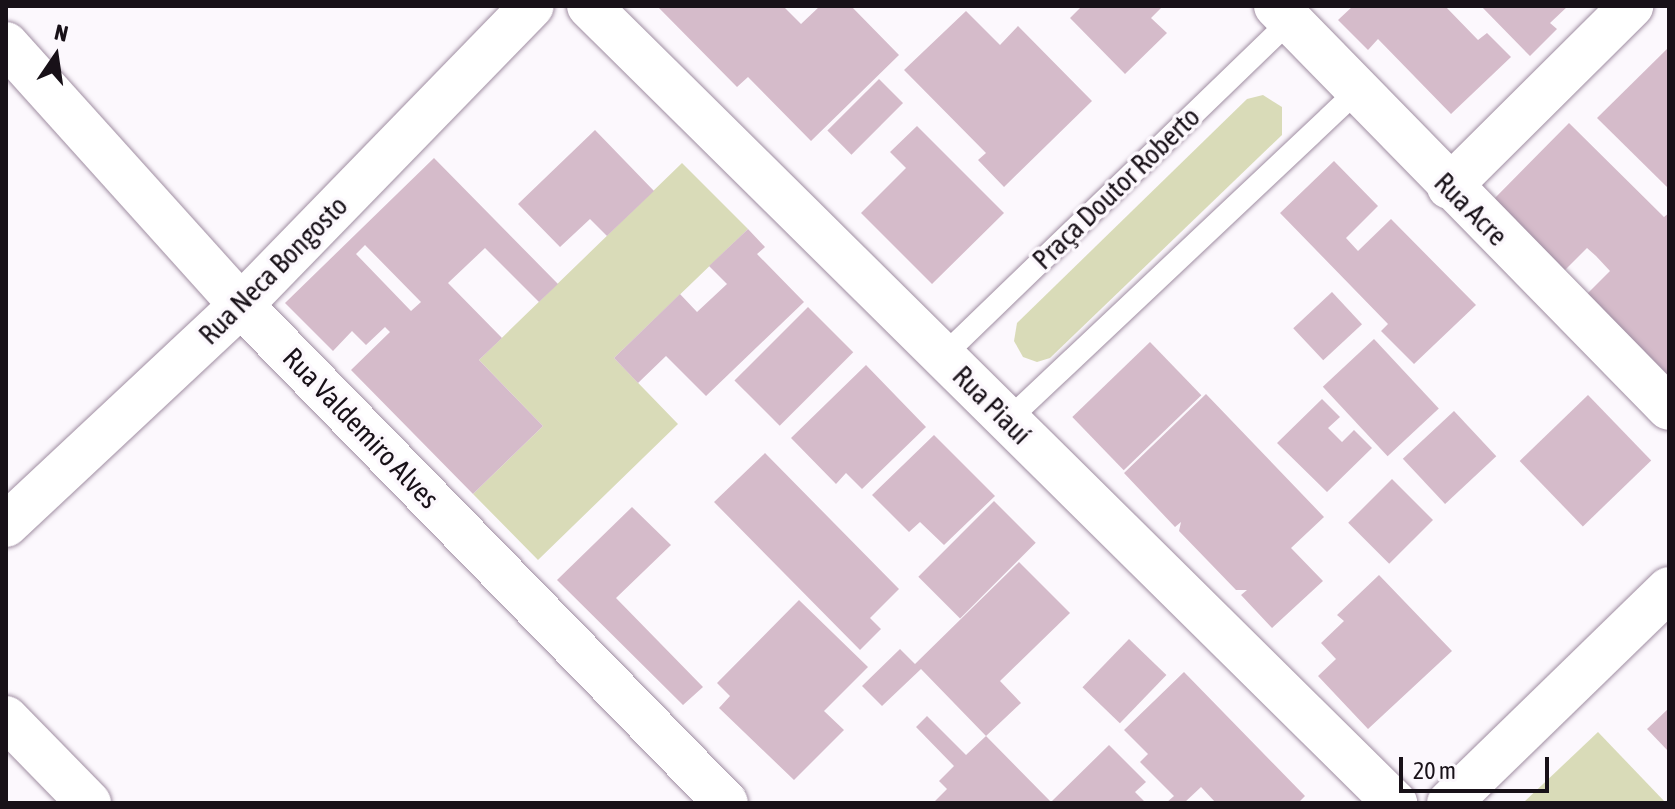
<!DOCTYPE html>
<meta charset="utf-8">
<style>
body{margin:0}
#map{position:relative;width:1675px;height:809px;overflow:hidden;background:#fcf8fd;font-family:"Asap Condensed",sans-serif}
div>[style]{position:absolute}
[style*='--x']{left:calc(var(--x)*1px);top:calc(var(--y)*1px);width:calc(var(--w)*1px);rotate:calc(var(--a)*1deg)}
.green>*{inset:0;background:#d9dbb8}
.building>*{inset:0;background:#d5bbca;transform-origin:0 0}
.roads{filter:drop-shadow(0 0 2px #a08ea2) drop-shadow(0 0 2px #a08ea2)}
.service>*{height:22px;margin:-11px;padding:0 11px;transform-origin:11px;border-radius:11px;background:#fff}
.minor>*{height:44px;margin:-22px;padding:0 22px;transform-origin:22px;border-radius:22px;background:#fff}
.primary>*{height:44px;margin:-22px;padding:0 22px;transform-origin:22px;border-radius:22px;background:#fff}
span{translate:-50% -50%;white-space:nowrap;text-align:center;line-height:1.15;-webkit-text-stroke:7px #fcf8fd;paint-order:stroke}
.street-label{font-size:28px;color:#181118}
.frame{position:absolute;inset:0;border:8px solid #181118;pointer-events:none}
.north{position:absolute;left:16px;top:16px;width:80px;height:80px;-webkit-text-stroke:6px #fcf8fd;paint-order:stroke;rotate:13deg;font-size:22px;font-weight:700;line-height:32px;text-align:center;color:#181118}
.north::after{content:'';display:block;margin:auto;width:28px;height:36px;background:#181118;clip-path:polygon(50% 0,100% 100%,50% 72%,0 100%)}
.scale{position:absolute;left:1399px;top:757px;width:150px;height:36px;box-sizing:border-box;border:4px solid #181118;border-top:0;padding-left:10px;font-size:24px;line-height:28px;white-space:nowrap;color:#181118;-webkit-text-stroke:6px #fcf8fd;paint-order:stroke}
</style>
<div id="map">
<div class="green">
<div style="clip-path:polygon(1263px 95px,1282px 107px,1282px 135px,1050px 358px,1037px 362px,1023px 357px,1014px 341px,1017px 323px,1247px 99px)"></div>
<div style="clip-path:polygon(682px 163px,748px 229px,614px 358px,678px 424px,538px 560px,473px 494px,543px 426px,479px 360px)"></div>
<div style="clip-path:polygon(1598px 732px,1666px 803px,1523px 803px)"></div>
</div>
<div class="building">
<div style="clip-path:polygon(657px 6px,783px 6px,801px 24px,820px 6px,851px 6px,899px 55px,811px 141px,748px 77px,737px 87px)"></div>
<div style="clip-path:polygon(1082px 6px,1163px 6px,1151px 18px,1167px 33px,1125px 74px,1070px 18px)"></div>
<div style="clip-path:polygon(1353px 6px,1445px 6px,1478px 40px,1487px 33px,1511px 57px,1451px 114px,1378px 39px,1368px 50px,1338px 20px)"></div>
<div style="clip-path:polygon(1481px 6px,1568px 6px,1550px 23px,1557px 29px,1530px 56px)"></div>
<div style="clip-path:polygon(966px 11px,1000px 45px,1018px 26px,1092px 101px,1004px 187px,978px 160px,986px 153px,904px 70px)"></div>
<div style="clip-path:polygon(1669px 47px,1669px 189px,1597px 118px)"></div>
<div style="left:879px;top:79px;width:34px;height:73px;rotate:45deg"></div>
<div style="clip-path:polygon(1569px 123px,1664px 217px,1669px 213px,1669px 376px,1587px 294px,1610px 271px,1596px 256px,1587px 248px,1564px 271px,1493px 200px)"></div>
<div style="clip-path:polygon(917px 126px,1004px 213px,932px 284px,861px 213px,906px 168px,890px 152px)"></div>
<div style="clip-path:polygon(595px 130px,654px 191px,607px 236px,590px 219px,560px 247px,518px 204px)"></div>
<div style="clip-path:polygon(evenodd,434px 158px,558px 284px,539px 302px,485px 248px,448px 283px,502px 338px,479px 360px,543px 426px,473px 494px,351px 370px,390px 332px,385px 327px,366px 345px,352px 331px,333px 351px,285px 303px,434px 158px,365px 245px,421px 302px,411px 311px,356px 254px,365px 245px)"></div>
<div style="clip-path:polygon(1334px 161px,1378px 206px,1346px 238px,1358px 251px,1391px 219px,1476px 305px,1414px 364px,1381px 331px,1388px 324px,1280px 213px)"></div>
<div style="clip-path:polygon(748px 229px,765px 247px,757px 254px,804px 302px,706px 396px,666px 356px,638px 383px,614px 358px,680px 294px,697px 312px,727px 284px,709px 266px)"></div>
<div style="left:1332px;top:292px;width:44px;height:53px;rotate:47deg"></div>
<div style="left:808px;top:307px;width:64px;height:104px;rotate:45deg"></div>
<div style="left:1374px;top:339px;width:95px;height:70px;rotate:47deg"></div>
<div style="left:1150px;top:342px;width:74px;height:108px;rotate:46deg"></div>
<div style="clip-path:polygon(866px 365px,926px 427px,862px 489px,846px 473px,836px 484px,791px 438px)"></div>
<div style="clip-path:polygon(1206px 394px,1324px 517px,1291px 548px,1323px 581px,1272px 628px,1241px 595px,1247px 590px,1236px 590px,1179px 531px,1181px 522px,1175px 527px,1124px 473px)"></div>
<div style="left:1588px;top:395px;width:91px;height:95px;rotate:46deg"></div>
<div style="clip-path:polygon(1322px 399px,1340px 417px,1328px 428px,1342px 442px,1354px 430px,1372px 448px,1327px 492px,1277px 443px)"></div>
<div style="left:1454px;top:411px;width:62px;height:70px;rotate:47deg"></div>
<div style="clip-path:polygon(934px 435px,995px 496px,944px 545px,920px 522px,909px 532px,872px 495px)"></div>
<div style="clip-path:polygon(765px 453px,899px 589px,870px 618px,881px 629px,860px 650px,714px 502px)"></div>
<div style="left:1392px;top:479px;width:58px;height:62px;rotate:45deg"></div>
<div style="left:994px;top:501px;width:59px;height:107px;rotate:45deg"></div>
<div style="clip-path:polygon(632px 507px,671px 545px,616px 598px,703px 687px,683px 705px,557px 580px)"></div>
<div style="clip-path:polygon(1019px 562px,1070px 613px,1000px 681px,1021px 703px,986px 736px,921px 669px,882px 706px,862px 686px,900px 649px,915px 664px)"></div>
<div style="clip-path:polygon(1379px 575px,1452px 651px,1368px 729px,1318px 676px,1336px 659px,1321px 643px,1344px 621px,1337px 615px)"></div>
<div style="clip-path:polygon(799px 600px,868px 667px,824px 711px,844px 730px,794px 780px,719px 708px,730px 696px,717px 683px)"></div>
<div style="left:1129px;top:639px;width:52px;height:67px;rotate:44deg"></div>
<div style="clip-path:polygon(1184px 672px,1305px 796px,1298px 803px,1216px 803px,1201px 787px,1184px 803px,1166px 803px,1174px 796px,1140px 762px,1148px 754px,1124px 730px)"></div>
<div style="clip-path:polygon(1669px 708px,1669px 752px,1647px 729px)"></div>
<div style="clip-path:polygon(927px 716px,966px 755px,986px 736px,1051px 802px,1109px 745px,1146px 782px,1135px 792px,1146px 803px,933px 803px,947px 789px,939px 781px,954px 766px,916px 727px)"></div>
</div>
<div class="roads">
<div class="service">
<div style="--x:943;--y:356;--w:482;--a:-44"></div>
<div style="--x:1008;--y:420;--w:480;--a:-43.3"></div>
</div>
<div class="minor">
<div style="--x:589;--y:6;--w:1134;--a:44.68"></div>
<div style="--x:1276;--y:6;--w:562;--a:45.65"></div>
<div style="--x:6;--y:44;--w:351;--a:48"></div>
<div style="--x:241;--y:305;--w:695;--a:45.76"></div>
<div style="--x:1449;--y:187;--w:257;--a:-44.8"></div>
<div style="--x:6;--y:525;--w:322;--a:-43.1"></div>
<div style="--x:241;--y:305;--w:417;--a:-45.8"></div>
<div style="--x:6;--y:718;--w:119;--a:45.7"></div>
</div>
<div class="primary">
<div style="--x:1449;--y:803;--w:307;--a:-44.2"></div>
</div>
</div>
<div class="street-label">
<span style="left:1116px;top:188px;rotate:-44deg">Praça Doutor Roberto</span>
<span style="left:1471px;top:209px;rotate:45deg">Rua Acre</span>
<span style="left:273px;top:270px;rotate:-45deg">Rua Neca Bongosto</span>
<span style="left:992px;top:405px;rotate:45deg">Rua Piauí</span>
<span style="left:361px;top:428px;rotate:46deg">Rua Valdemiro Alves</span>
</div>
<div class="frame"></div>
<div class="north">N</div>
<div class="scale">20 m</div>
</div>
